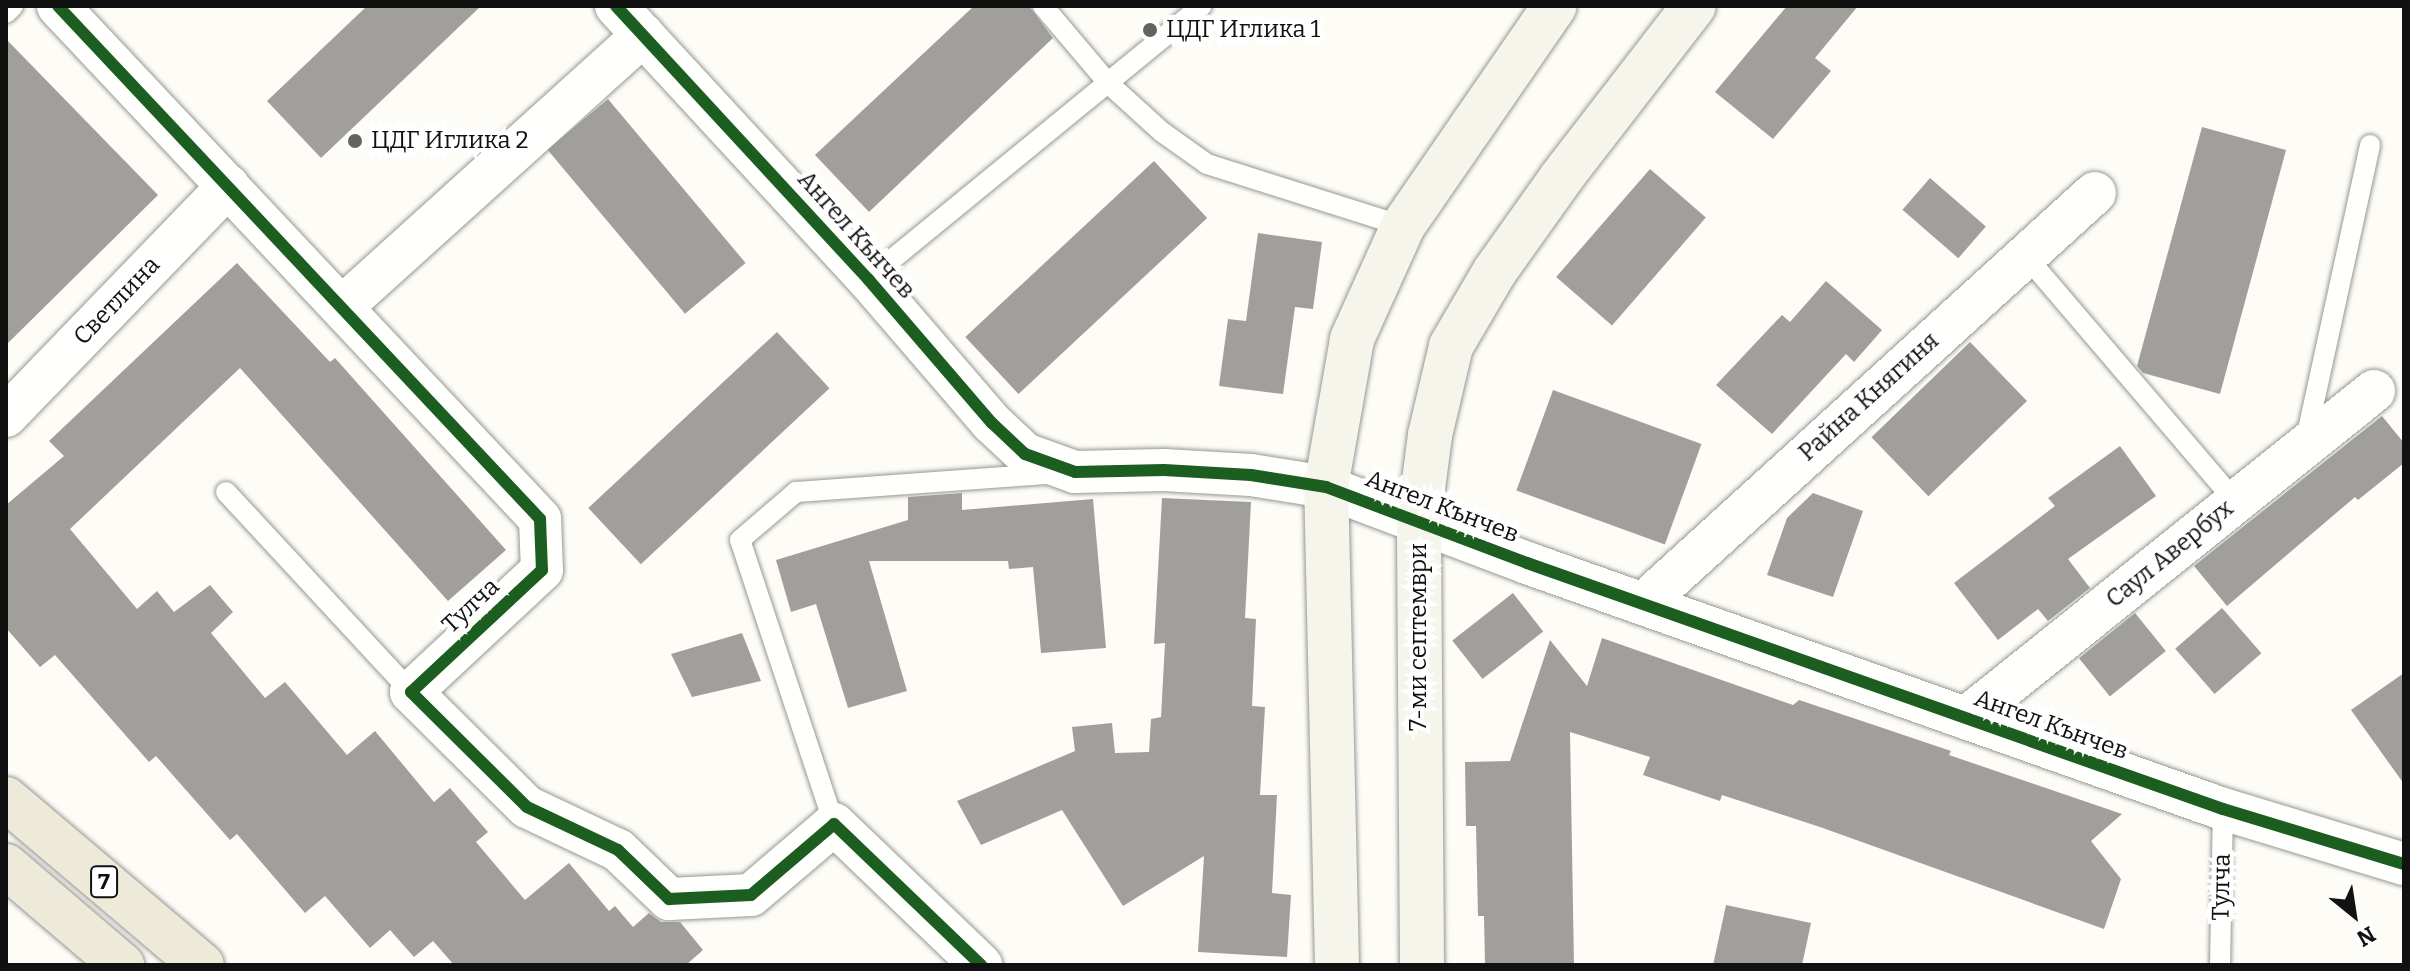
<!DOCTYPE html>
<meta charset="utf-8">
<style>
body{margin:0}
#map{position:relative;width:2410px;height:971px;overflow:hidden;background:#fdfcf7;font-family:Bitter,serif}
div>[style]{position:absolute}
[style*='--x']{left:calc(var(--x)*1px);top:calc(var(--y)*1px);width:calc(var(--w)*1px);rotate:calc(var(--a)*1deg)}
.building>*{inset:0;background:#a19f9c;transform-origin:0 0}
.roads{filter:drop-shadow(0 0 2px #979795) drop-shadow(0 0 2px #979795)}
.lane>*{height:20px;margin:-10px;padding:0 10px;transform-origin:10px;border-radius:10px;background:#fffffe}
.street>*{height:42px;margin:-21px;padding:0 21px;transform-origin:21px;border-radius:21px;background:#fffffe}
.secondary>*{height:44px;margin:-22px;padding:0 22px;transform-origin:22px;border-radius:22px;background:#f6f5eb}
.primary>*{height:44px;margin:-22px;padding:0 22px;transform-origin:22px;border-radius:22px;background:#eeeada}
.cycleway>*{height:12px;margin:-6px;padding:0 6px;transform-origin:6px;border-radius:6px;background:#1b5e20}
.dots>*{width:22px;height:22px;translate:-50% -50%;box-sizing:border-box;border:4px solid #fff;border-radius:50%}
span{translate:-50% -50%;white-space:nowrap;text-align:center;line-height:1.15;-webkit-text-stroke:8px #fff;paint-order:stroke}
.shield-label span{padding:2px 6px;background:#fff;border:2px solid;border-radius:6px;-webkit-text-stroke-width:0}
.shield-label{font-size:22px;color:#111;font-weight:700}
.poi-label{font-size:24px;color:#111}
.left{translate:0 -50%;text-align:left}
.street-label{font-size:24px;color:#111}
.frame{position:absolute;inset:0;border:8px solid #111;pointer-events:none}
.north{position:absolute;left:2314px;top:875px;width:80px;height:80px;-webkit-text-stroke:6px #fff;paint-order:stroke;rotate:150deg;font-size:22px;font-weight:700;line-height:32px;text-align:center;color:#111}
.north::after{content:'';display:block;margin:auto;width:28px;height:36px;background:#111;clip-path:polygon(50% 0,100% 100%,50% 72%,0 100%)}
</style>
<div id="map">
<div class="building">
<div style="clip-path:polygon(367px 6px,481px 6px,321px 158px,267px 101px)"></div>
<div style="clip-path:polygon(974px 6px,1029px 6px,1053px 38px,869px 212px,815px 155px)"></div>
<div style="clip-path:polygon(1787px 6px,1858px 6px,1815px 58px,1831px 71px,1773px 139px,1715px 92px)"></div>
<div style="clip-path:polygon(6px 39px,158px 195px,6px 345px)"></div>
<div style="left:608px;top:99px;width:214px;height:79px;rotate:50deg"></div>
<div style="clip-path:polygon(2202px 127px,2286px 150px,2220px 394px,2143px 373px,2137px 366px)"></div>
<div style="left:1154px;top:161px;width:78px;height:258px;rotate:47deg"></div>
<div style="left:1650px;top:169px;width:74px;height:143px;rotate:41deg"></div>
<div style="left:1930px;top:178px;width:74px;height:42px;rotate:41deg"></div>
<div style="clip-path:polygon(1258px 233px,1322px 242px,1313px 309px,1295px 307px,1283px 394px,1219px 386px,1228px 319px,1246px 321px)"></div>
<div style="clip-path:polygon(237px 263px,330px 362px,335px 358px,506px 550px,448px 601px,240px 368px,70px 529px,137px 609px,157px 591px,174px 612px,210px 585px,233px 612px,211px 633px,265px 698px,285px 682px,347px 755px,375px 731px,434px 802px,450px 788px,488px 832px,476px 842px,525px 900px,569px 863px,609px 911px,615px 906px,633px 927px,649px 913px,661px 922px,680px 922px,703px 950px,686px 965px,454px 965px,433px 941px,414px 957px,390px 930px,370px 948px,325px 896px,305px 913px,237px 834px,230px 840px,156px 756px,149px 762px,55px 655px,40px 667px,6px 628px,6px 505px,64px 456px,49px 441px)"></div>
<div style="clip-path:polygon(1826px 281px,1882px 330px,1854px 362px,1846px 354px,1772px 434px,1716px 385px,1782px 315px,1790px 322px)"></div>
<div style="left:777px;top:332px;width:77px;height:258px;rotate:47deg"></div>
<div style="left:1970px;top:342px;width:82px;height:137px;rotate:46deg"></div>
<div style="left:1553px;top:390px;width:158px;height:107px;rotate:20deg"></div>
<div style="clip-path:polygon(2382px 416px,2404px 443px,2404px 463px,2358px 500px,2355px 497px,2227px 606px,2194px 566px)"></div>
<div style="clip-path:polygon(2120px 446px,2156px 496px,2068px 559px,2090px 588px,2048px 621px,2038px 609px,1998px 640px,1954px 583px,2055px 506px,2048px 498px)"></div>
<div style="clip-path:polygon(962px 493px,962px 510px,1093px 499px,1106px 648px,1041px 653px,1033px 567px,1009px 569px,1008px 561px,869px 561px,907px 691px,848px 708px,816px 604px,791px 612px,776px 560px,908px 520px,908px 497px)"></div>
<div style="clip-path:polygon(1813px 493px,1863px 511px,1833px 597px,1767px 575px,1787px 518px)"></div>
<div style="clip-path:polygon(1162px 498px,1251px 502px,1245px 618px,1256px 619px,1252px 706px,1265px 707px,1260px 795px,1277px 795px,1272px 893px,1291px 895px,1287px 957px,1198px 952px,1204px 856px,1123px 906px,1062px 810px,981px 845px,957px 801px,1075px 751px,1072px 727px,1112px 723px,1115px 753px,1149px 752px,1151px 719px,1161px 717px,1165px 643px,1154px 644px)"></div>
<div style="left:1513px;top:593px;width:49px;height:77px;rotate:52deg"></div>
<div style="left:2222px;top:608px;width:60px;height:62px;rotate:49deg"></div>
<div style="left:2135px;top:613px;width:49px;height:72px;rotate:51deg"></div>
<div style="clip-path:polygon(742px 633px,761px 681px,692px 697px,671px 654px)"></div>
<div style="clip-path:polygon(1602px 638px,1793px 705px,1799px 700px,1874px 725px,1951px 751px,1949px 755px,2122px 814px,2091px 841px,2121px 879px,2104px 929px,1820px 827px,1722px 795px,1720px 801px,1643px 775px,1650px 757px,1570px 732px,1574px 965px,1485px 965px,1484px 916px,1478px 916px,1476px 826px,1466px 826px,1465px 762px,1510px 761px,1550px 640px,1587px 686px)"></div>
<div style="clip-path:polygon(2404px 673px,2404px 784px,2351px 710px)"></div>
<div style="clip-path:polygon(1726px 905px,1811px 923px,1802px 965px,1713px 965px)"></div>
</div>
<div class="roads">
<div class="lane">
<div style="--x:1043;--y:6;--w:101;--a:49.8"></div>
<div style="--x:1108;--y:83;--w:73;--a:42.2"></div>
<div style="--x:1162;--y:132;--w:55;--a:35.4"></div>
<div style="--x:1207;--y:164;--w:206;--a:17.6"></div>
<div style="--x:6;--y:13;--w:10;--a:-45"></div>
<div style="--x:2025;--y:255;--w:325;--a:49.5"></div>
<div style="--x:868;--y:279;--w:431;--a:-39.3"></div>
<div style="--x:2306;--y:439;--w:301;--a:-77.7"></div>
<div style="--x:226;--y:492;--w:272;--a:47.2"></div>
<div style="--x:834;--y:824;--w:299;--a:-108.3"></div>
<div style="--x:740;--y:540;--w:74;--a:-40.6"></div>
<div style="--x:796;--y:492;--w:251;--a:-4.1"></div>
<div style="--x:2220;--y:965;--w:156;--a:-88.9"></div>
</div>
<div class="street">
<div style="--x:58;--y:6;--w:704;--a:46.78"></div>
<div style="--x:540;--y:519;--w:51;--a:87.8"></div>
<div style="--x:542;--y:570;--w:179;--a:137"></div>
<div style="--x:411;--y:692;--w:163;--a:44.8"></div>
<div style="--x:527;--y:807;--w:101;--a:25.3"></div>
<div style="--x:618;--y:850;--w:71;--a:43.9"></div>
<div style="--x:669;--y:899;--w:82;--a:-2.8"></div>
<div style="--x:751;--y:895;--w:109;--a:-40.5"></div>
<div style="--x:834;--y:824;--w:204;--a:43.8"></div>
<div style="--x:616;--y:6;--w:372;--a:47.3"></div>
<div style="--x:868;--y:279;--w:190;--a:49.3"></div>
<div style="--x:992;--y:423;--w:45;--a:43.2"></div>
<div style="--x:1025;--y:454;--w:53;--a:19.8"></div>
<div style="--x:1075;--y:472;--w:89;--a:-1.3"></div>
<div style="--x:1164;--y:470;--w:87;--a:3.3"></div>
<div style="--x:1251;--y:475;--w:76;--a:9.1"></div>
<div style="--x:1326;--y:487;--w:215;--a:20.7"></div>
<div style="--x:1527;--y:563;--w:738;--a:19.47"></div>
<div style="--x:2223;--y:809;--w:189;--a:16.9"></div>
<div style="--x:342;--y:307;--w:406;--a:-42.1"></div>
<div style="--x:6;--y:416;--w:320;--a:-46"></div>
<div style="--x:1645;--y:602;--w:608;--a:-42.27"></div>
<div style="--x:1966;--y:718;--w:523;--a:-38.71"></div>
</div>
<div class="secondary">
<div style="--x:1337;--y:965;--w:478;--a:-91.3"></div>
<div style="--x:1326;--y:487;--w:150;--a:-80"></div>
<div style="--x:1352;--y:339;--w:124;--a:-65.7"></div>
<div style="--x:1403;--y:226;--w:267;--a:-55.4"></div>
<div style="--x:1422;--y:965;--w:446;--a:-90.4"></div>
<div style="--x:1419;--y:519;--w:85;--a:-82.5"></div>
<div style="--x:1430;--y:435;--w:91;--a:-76.7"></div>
<div style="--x:1451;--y:346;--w:87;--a:-59.6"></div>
<div style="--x:1495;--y:271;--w:114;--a:-54.6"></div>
<div style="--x:1561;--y:178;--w:217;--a:-52.3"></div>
</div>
<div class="primary">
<div style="--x:6;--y:799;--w:257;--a:40.3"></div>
<div style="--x:6;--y:866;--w:153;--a:40.5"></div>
</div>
</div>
<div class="cycleway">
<div style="--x:58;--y:6;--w:704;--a:46.78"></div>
<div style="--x:540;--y:519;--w:51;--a:87.8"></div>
<div style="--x:542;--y:570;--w:179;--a:137"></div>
<div style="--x:411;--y:692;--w:163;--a:44.8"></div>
<div style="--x:527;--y:807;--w:101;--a:25.3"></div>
<div style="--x:618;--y:850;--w:71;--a:43.9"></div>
<div style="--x:669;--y:899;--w:82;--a:-2.8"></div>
<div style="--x:751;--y:895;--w:109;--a:-40.5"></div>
<div style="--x:834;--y:824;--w:204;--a:43.8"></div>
<div style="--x:616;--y:6;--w:372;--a:47.3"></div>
<div style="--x:868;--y:279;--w:190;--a:49.3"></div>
<div style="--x:992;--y:423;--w:45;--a:43.2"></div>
<div style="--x:1025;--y:454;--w:53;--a:19.8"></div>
<div style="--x:1075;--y:472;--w:89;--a:-1.3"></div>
<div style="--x:1164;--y:470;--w:87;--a:3.3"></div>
<div style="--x:1251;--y:475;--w:76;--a:9.1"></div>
<div style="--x:1326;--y:487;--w:215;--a:20.7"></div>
<div style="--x:1527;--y:563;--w:738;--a:19.47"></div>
<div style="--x:2223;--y:809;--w:189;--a:16.9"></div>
</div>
<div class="dots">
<div style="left:1150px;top:30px;background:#646362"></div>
<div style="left:355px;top:141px;background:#646362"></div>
</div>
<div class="shield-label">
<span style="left:104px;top:882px">7</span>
</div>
<div class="poi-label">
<span class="left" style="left:1166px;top:30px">ЦДГ Иглика 1</span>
<span class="left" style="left:371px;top:141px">ЦДГ Иглика 2</span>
</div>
<div class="street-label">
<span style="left:856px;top:235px;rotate:48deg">Ангел Кънчев</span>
<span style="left:117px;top:301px;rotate:-46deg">Светлина</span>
<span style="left:1869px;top:397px;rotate:-42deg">Райна Княгиня</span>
<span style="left:1442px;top:507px;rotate:21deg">Ангел Кънчев</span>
<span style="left:2170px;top:554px;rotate:-39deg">Саул Авербух</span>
<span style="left:471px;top:606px;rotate:-43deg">Тулча</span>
<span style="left:1419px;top:637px;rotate:-90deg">7-ми септември</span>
<span style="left:2051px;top:725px;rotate:20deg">Ангел Кънчев</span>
<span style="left:2222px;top:887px;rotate:-89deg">Тулча</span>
</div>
<div class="frame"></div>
<div class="north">N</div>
</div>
